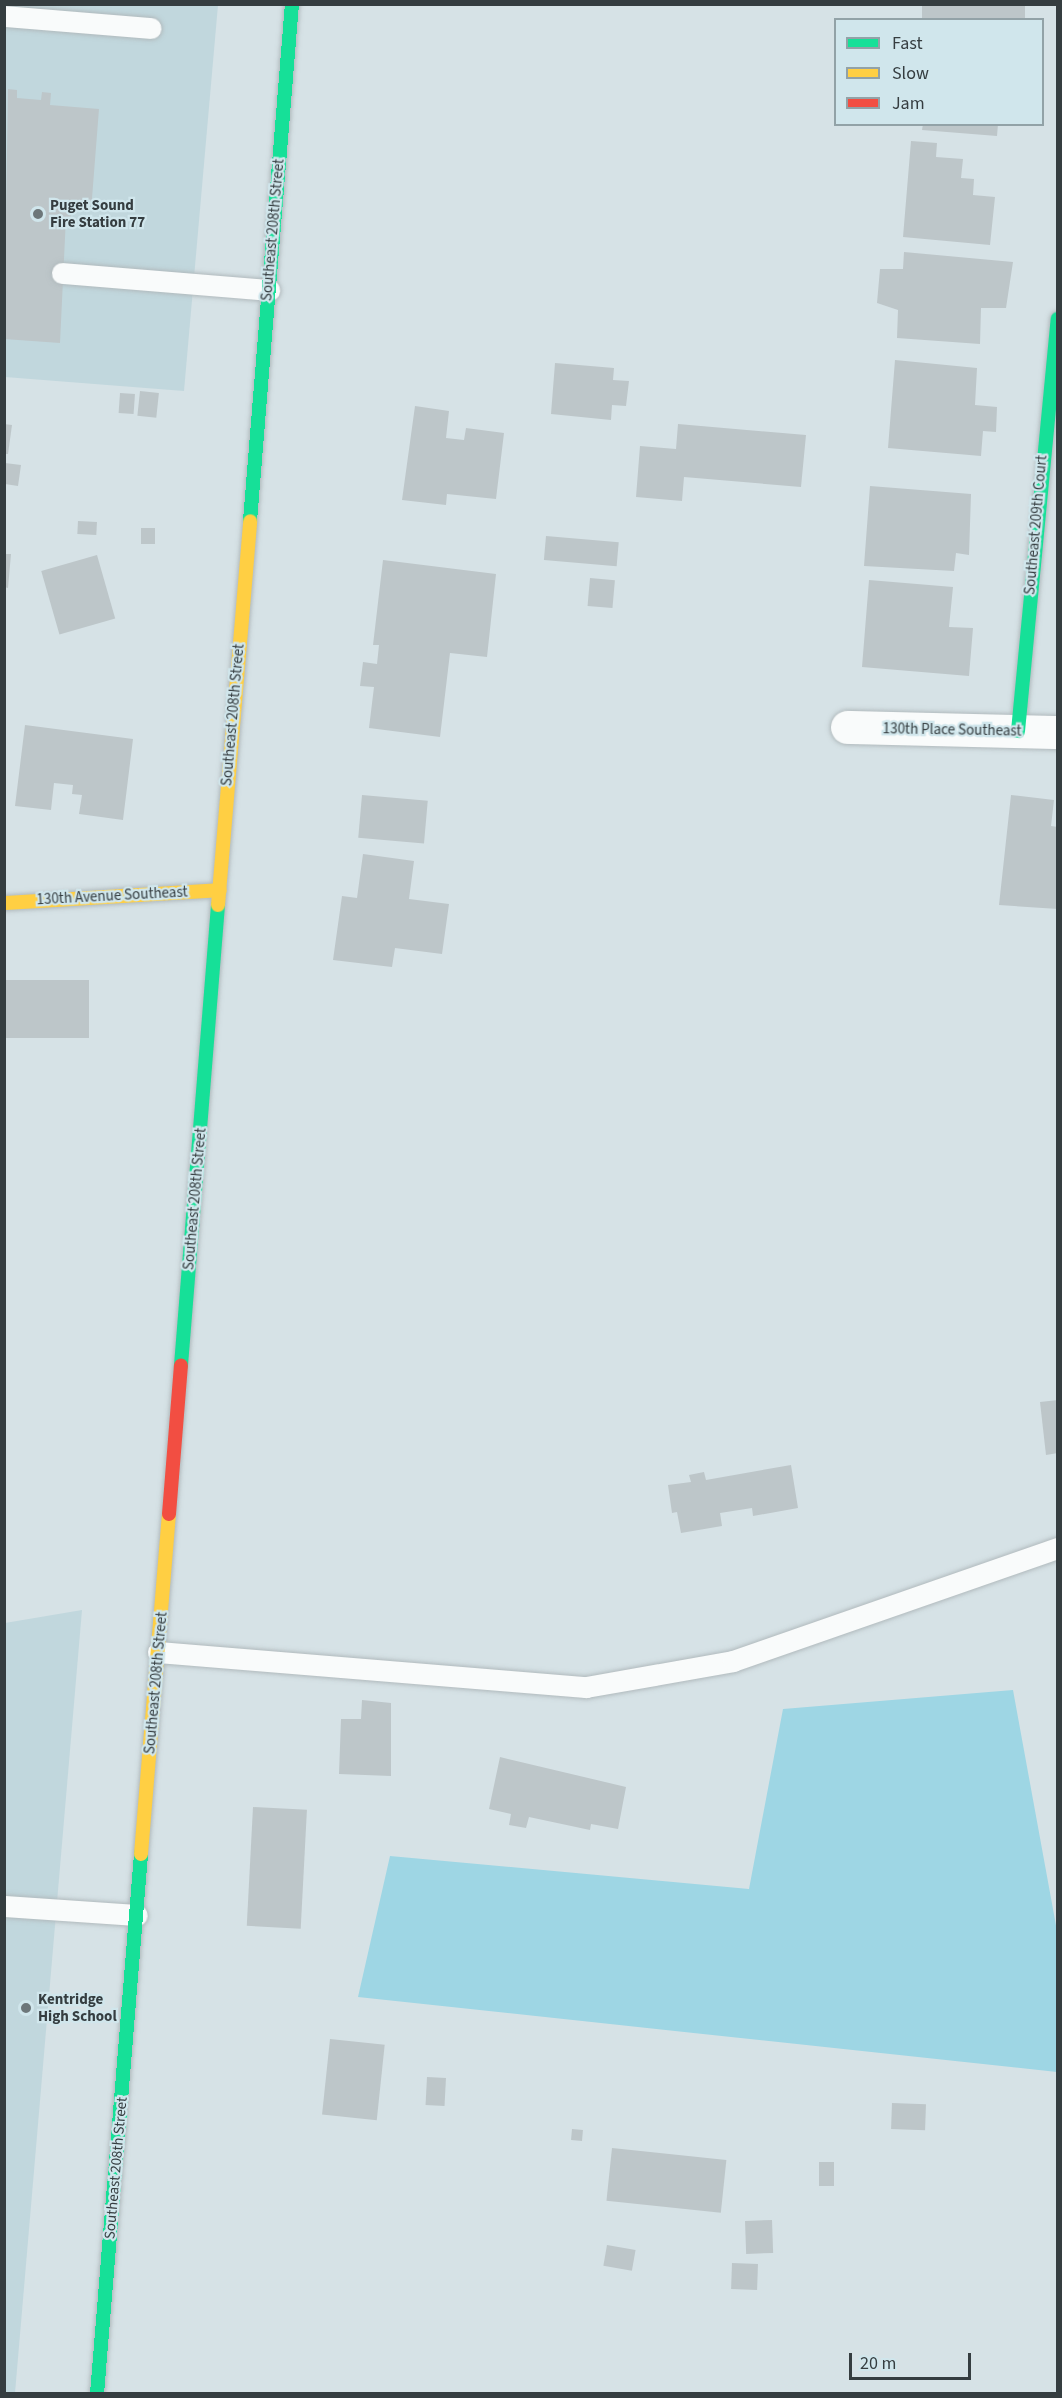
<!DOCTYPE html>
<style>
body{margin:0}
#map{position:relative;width:1062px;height:2398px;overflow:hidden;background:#d6e2e6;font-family:"Source Sans 3",sans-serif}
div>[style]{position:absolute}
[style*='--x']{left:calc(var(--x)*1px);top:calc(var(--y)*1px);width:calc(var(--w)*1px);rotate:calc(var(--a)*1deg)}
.built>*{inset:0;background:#c1d7dd}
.green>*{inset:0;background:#9ed6e4}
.building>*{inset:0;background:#bdc6c9;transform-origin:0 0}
.roads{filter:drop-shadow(0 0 2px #b1babd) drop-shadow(0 0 2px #b1babd)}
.lane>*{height:21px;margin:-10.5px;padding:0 10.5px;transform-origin:10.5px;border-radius:10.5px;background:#f9fbfb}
.street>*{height:33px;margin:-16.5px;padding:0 16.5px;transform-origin:16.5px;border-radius:16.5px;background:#f9fbfb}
.fast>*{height:14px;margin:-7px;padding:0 7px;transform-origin:7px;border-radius:7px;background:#16e098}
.slow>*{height:14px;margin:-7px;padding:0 7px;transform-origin:7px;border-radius:7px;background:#ffcf43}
.jam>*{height:14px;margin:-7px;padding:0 7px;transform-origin:7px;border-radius:7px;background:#f24e42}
.dots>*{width:16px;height:16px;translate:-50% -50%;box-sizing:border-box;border:3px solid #d0e6ec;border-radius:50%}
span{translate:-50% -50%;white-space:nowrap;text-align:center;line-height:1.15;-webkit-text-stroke:4.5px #d0e6ec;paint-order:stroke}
.poi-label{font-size:15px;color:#353d40;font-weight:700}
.left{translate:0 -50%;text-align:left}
.street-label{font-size:15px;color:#353d40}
.frame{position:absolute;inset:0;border:6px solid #353d40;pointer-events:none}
.legend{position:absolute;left:834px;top:18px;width:210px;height:108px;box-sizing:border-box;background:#d0e6ec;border:2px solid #92a2a7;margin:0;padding:8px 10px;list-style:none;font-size:18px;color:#353d40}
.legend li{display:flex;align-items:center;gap:12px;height:30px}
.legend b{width:30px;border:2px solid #92a2a7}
.scale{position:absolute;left:849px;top:2353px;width:122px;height:27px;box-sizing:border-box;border:3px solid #353d40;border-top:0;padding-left:8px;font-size:18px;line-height:21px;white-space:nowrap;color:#353d40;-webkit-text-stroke:4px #d0e6ec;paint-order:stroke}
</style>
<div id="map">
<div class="built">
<div style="clip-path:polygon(4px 5px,218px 5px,184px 391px,5px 377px)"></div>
<div style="clip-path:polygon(82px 1610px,15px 2393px,5px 2394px,5px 1623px)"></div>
</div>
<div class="green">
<div style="clip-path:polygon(1013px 1690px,1057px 1931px,1057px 2072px,358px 1997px,390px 1856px,749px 1889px,783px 1709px)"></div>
</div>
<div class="building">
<div style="left:922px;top:4px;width:103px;height:16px"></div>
<div style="clip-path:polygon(8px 89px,17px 90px,17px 98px,41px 100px,42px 92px,51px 93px,50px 105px,99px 109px,91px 211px,71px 209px,71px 217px,66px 217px,60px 343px,4px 339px)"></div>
<div style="clip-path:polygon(923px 124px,998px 124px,997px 136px,922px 130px)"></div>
<div style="clip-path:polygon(911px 141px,937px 143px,936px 157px,963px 159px,961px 178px,974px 179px,973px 195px,995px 197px,990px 245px,903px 237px)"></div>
<div style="clip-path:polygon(904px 252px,1013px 262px,1006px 308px,981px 308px,980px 344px,897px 338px,898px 310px,877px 303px,880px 269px,903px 269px)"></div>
<div style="clip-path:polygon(895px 360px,977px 368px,975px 405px,997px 407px,996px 432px,983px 431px,981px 456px,888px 448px)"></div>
<div style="clip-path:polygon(555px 363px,614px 368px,613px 380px,629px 381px,626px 406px,612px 405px,611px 420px,551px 414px)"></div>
<div style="left:140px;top:391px;width:19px;height:25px;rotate:6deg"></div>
<div style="left:120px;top:393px;width:15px;height:20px;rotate:4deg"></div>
<div style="clip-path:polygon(415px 406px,449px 411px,446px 438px,464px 440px,466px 428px,504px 433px,496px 499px,447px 494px,446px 505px,402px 500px)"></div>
<div style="clip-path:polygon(4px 424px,12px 425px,8px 454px,4px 454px)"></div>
<div style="clip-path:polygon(678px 424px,806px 435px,801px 487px,684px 477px,682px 501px,636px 497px,640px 446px,676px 449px)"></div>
<div style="clip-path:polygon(5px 463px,21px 465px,18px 486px,5px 484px)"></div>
<div style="clip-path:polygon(870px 486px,971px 494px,969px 555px,956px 553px,954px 571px,864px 566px)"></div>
<div style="left:78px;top:521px;width:19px;height:13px;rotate:3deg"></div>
<div style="left:141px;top:528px;width:14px;height:16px"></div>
<div style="left:546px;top:536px;width:73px;height:24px;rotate:5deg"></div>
<div style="clip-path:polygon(4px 554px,11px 554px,8px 588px,4px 587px)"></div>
<div style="left:97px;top:555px;width:66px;height:58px;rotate:74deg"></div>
<div style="clip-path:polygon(383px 560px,496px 574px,487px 657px,450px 653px,440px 737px,369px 728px,374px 687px,360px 686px,363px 662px,377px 664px,379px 645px,373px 645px)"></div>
<div style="left:590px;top:578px;width:25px;height:28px;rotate:5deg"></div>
<div style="clip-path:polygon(869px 580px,953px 587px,949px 627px,973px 628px,969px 676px,862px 667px)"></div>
<div style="clip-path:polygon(25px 725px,133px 739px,123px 820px,79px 814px,82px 795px,72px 794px,73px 785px,54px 783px,51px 810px,15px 806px)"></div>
<div style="left:362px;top:795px;width:66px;height:43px;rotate:5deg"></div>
<div style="clip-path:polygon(1011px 795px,1054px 800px,1051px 826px,1058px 827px,1058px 909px,999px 905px)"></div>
<div style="clip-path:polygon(363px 854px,414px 861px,409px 899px,449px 904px,442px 954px,395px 948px,392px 967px,333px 960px,342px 896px,357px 898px)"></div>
<div style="left:89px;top:980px;width:58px;height:85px;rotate:90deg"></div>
<div style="clip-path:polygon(1058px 1400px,1058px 1453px,1046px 1455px,1040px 1402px)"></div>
<div style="clip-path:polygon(791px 1465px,798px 1508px,753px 1516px,752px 1508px,720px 1513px,722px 1526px,681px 1533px,677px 1512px,672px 1513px,668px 1485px,691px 1482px,689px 1475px,704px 1472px,706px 1480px)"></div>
<div style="clip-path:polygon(362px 1700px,391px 1703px,391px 1776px,339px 1774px,341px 1719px,361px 1719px)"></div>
<div style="clip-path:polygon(500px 1757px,626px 1787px,618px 1829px,591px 1824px,590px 1830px,529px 1817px,526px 1828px,509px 1825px,511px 1814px,489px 1809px)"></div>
<div style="left:253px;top:1807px;width:54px;height:119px;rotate:3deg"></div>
<div style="left:330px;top:2039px;width:55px;height:76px;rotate:6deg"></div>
<div style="left:427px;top:2077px;width:19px;height:28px;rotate:3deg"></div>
<div style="left:892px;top:2103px;width:34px;height:26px;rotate:2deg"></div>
<div style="left:572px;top:2129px;width:11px;height:11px;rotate:5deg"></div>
<div style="left:612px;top:2148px;width:115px;height:53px;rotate:6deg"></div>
<div style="left:819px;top:2162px;width:15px;height:24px"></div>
<div style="left:772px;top:2220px;width:33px;height:27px;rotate:88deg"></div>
<div style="left:607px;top:2245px;width:29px;height:21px;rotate:10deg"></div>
<div style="left:732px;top:2263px;width:26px;height:26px;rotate:2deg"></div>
</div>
<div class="roads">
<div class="lane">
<div style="--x:4;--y:16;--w:147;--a:4.7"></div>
<div style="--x:62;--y:273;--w:208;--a:4.7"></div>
<div style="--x:158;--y:1652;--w:429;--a:4.7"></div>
<div style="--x:586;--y:1687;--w:149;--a:-10"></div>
<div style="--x:733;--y:1661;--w:344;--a:-19.2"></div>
<div style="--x:4;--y:1906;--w:133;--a:3.9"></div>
</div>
<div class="street">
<div style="--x:847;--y:727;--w:211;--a:1.4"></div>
</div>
<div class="fast">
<div style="--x:250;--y:521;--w:519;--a:-85.36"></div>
<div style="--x:1018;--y:731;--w:414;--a:-84.5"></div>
<div style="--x:181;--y:1365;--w:461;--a:-85.4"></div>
<div style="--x:97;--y:2394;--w:542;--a:-85.34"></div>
</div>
<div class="slow">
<div style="--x:4;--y:903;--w:216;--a:-3.4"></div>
<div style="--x:218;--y:905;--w:385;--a:-85.2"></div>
<div style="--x:141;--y:1854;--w:341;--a:-85.3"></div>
</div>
<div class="jam">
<div style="--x:169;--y:1514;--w:149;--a:-85.4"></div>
</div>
</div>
<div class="dots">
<div style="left:38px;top:214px;background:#6d777a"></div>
<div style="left:26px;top:2008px;background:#6d777a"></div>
</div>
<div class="poi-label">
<span class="left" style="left:50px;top:214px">Puget Sound<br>Fire Station 77</span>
<span class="left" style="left:38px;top:2008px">Kentridge<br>High School</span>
</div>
<div class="street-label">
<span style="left:273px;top:230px;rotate:-85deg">Southeast 208th Street</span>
<span style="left:1036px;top:525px;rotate:-85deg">Southeast 209th Court</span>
<span style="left:233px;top:715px;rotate:-85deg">Southeast 208th Street</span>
<span style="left:952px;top:730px;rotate:1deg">130th Place Southeast</span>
<span style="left:112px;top:896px;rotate:-3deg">130th Avenue Southeast</span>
<span style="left:195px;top:1199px;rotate:-85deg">Southeast 208th Street</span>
<span style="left:156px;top:1683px;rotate:-85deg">Southeast 208th Street</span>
<span style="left:116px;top:2168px;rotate:-85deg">Southeast 208th Street</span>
</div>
<div class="frame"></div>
<ul class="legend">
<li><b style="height:8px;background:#16e098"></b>Fast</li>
<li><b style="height:8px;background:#ffcf43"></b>Slow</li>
<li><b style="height:8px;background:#f24e42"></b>Jam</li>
</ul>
<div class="scale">20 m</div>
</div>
